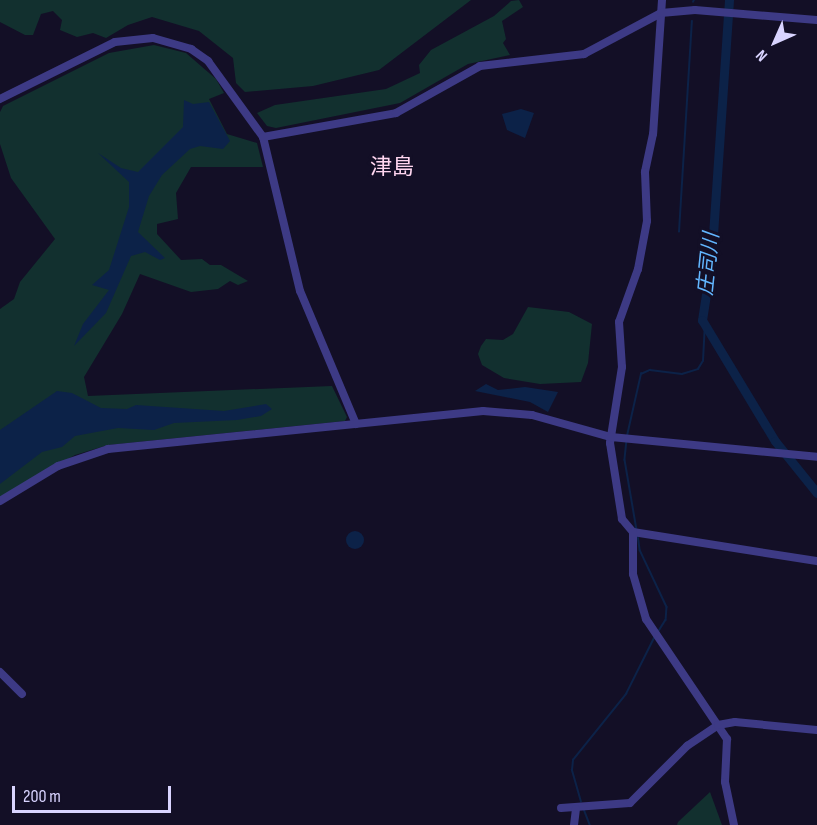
<!DOCTYPE html>
<meta charset="utf-8">
<style>
body{margin:0}
#map{position:relative;width:817px;height:825px;overflow:hidden;background:#130f26;font-family:"Sofia Sans Condensed","Noto Sans JP",sans-serif}
div>[style]{position:absolute}
[style*='--x']{left:calc(var(--x)*1px);top:calc(var(--y)*1px);width:calc(var(--w)*1px);rotate:calc(var(--a)*1deg)}
.green>*{inset:0;background:#12302f}
.water>*{inset:0;background:#0c2248}
.round{border-radius:50%}
.stream>*{height:1.5px;margin:-0.75px;padding:0 0.75px;transform-origin:0.75px;border-radius:0.75px;background:#0c2248}
.river>*{height:9px;margin:-4.5px;padding:0 4.5px;transform-origin:4.5px;border-radius:4.5px;background:#0c2248}
.minor>*{height:8px;margin:-4px;padding:0 4px;transform-origin:4px;border-radius:4px;background:#3d3a85}
span{translate:-50% -50%;white-space:nowrap;text-align:center;line-height:1.15;-webkit-text-stroke:6px #130f26;paint-order:stroke}
.water-label{font-size:21px;color:#62b6ff;font-style:italic}
.quarter-label{font-size:22px;color:#ffd6f0}
.north{position:absolute;left:745px;top:12px;width:60px;height:60px;-webkit-text-stroke:4px #130f26;paint-order:stroke;rotate:225deg;font-size:16px;font-weight:700;line-height:24px;text-align:center;color:#d9d4ff}
.north::after{content:'';display:block;margin:auto;width:21px;height:27px;background:#d9d4ff;clip-path:polygon(50% 0,100% 100%,50% 72%,0 100%)}
.scale{position:absolute;left:12px;top:786px;width:159px;height:27px;box-sizing:border-box;border:3px solid #d9d4ff;border-top:0;padding-left:8px;font-size:18px;line-height:21px;white-space:nowrap;color:#d9d4ff;-webkit-text-stroke:4px #130f26;paint-order:stroke}
</style>
<div id="map">
<div class="green">
<div style="clip-path:polygon(0 0,471px 0,379px 70px,313px 86px,245px 92px,236px 83px,233px 58px,199px 31px,152px 17px,128px 25px,106px 38px,93px 33px,77px 37px,60px 30px,62px 20px,53px 11px,41px 14px,33px 35px,25px 35px,0 22px)"></div>
<div style="clip-path:polygon(519px 0,523px 7px,502px 21px,506px 39px,503px 43px,510px 55px,468px 64px,400px 103px,276px 128px,267px 126px,257px 113px,275px 105px,386px 89px,420px 73px,419px 65px,431px 50px,494px 16px,511px 1px)"></div>
<div style="clip-path:polygon(154px 45px,186px 53px,216px 79px,224px 93px,209px 99px,227px 134px,257px 143px,263px 167px,191px 167px,176px 193px,178px 219px,157px 224px,157px 234px,181px 260px,202px 259px,210px 265px,221px 265px,248px 281px,238px 285px,230px 281px,218px 289px,191px 292px,140px 274px,122px 314px,84px 377px,88px 396px,332px 386px,347px 417px,345px 421px,108px 445px,75px 455px,0 497px,0 309px,14px 299px,20px 282px,55px 239px,11px 178px,0 144px,0 112px,3px 106px,109px 53px)"></div>
<div style="clip-path:polygon(528px 307px,569px 312px,592px 324px,588px 363px,581px 382px,540px 384px,504px 378px,482px 365px,478px 354px,481px 346px,486px 339px,503px 340px,513px 334px)"></div>
<div style="clip-path:polygon(710px 792px,722px 825px,677px 825px,678px 822px)"></div>
</div>
<div class="water">
<div style="clip-path:polygon(184px 100px,193px 104px,209px 102px,230px 141px,223px 149px,200px 146px,190px 149px,162px 175px,149px 196px,138px 232px,165px 258px,160px 260px,145px 252px,131px 256px,106px 313px,74px 346px,83px 324px,109px 290px,92px 285px,109px 270px,129px 207px,129px 182px,98px 153px,121px 168px,138px 172px,183px 127px)"></div>
<div style="clip-path:polygon(521px 109px,534px 113px,525px 138px,507px 130px,502px 114px)"></div>
<div style="clip-path:polygon(486px 384px,498px 390px,525px 387px,558px 392px,548px 412px,530px 402px,475px 391px)"></div>
<div style="clip-path:polygon(57px 391px,72px 393px,101px 408px,127px 409px,136px 405px,224px 411px,266px 404px,272px 409px,261px 416px,237px 420px,174px 423px,154px 430px,118px 428px,75px 436px,62px 447px,42px 452px,0 484px,0 430px)"></div>
<div class="round" style="left:346px;top:531px;width:18px;height:18px"></div>
</div>
<div class="stream">
<div style="--x:693;--y:2;--w:2;--a:-63"></div>
<div style="--x:679;--y:232;--w:211;--a:-86.5"></div>
<div style="--x:627;--y:436;--w:64;--a:-77.3"></div>
<div style="--x:641;--y:374;--w:10;--a:-24"></div>
<div style="--x:650;--y:370;--w:32;--a:7"></div>
<div style="--x:682;--y:374;--w:17;--a:-17"></div>
<div style="--x:698;--y:369;--w:9;--a:-58"></div>
<div style="--x:703;--y:361;--w:34;--a:-87"></div>
<div style="--x:627;--y:440;--w:20;--a:96"></div>
<div style="--x:625;--y:460;--w:71;--a:80.3"></div>
<div style="--x:638;--y:535;--w:15;--a:82"></div>
<div style="--x:640;--y:550;--w:63;--a:64.7"></div>
<div style="--x:667;--y:607;--w:13;--a:94"></div>
<div style="--x:666;--y:620;--w:15;--a:122"></div>
<div style="--x:581;--y:802;--w:33;--a:-106"></div>
<div style="--x:572;--y:770;--w:10;--a:-84"></div>
<div style="--x:573;--y:760;--w:85;--a:-51.2"></div>
<div style="--x:626;--y:694;--w:65;--a:-63.4"></div>
<div style="--x:584;--y:809;--w:17;--a:69"></div>
</div>
<div class="river">
<div style="--x:729;--y:0;--w:263;--a:93.9"></div>
<div style="--x:711;--y:262;--w:59;--a:98.8"></div>
<div style="--x:702;--y:320;--w:141;--a:58.9"></div>
<div style="--x:775;--y:441;--w:67;--a:51.1"></div>
</div>
<div class="minor">
<div style="--x:662;--y:0;--w:134;--a:93.8"></div>
<div style="--x:653;--y:134;--w:39;--a:102"></div>
<div style="--x:645;--y:172;--w:49;--a:87.7"></div>
<div style="--x:647;--y:221;--w:49;--a:100.6"></div>
<div style="--x:638;--y:269;--w:56;--a:109.7"></div>
<div style="--x:619;--y:322;--w:45;--a:86.2"></div>
<div style="--x:622;--y:367;--w:77;--a:99"></div>
<div style="--x:610;--y:443;--w:77;--a:81"></div>
<div style="--x:622;--y:519;--w:17;--a:50"></div>
<div style="--x:633;--y:532;--w:186;--a:9"></div>
<div style="--x:0;--y:99;--w:128;--a:-26.4"></div>
<div style="--x:115;--y:42;--w:38;--a:-6"></div>
<div style="--x:153;--y:38;--w:40;--a:16"></div>
<div style="--x:191;--y:49;--w:21;--a:35"></div>
<div style="--x:208;--y:61;--w:94;--a:54.1"></div>
<div style="--x:356;--y:424;--w:144;--a:-112.8"></div>
<div style="--x:300;--y:291;--w:158;--a:-103.5"></div>
<div style="--x:263;--y:137;--w:135;--a:-10.2"></div>
<div style="--x:396;--y:113;--w:96;--a:-29.2"></div>
<div style="--x:480;--y:66;--w:105;--a:-6.6"></div>
<div style="--x:584;--y:54;--w:87;--a:-28"></div>
<div style="--x:661;--y:13;--w:34;--a:-5"></div>
<div style="--x:695;--y:10;--w:122;--a:4.7"></div>
<div style="--x:0;--y:501;--w:68;--a:-31.1"></div>
<div style="--x:58;--y:466;--w:53;--a:-18.8"></div>
<div style="--x:108;--y:449;--w:377;--a:-5.8"></div>
<div style="--x:483;--y:411;--w:49;--a:4.7"></div>
<div style="--x:532;--y:415;--w:82;--a:15.6"></div>
<div style="--x:611;--y:437;--w:207;--a:5.5"></div>
<div style="--x:633;--y:532;--w:42;--a:90"></div>
<div style="--x:633;--y:574;--w:47;--a:73.9"></div>
<div style="--x:646;--y:619;--w:145;--a:56"></div>
<div style="--x:727;--y:739;--w:43;--a:92.7"></div>
<div style="--x:725;--y:782;--w:44;--a:78.2"></div>
<div style="--x:0;--y:672;--w:31;--a:45"></div>
<div style="--x:561;--y:808;--w:69;--a:-4.1"></div>
<div style="--x:630;--y:803;--w:81;--a:-45"></div>
<div style="--x:687;--y:746;--w:37;--a:-34"></div>
<div style="--x:718;--y:725;--w:17;--a:-10"></div>
<div style="--x:735;--y:722;--w:82;--a:5.6"></div>
<div style="--x:574;--y:825;--w:16;--a:-83"></div>
</div>
<div class="water-label">
<span style="left:709px;top:264px;rotate:-84deg">庄司川</span>
</div>
<div class="quarter-label">
<span style="left:392px;top:168px">津島</span>
</div>
<div class="north">N</div>
<div class="scale">200 m</div>
</div>
